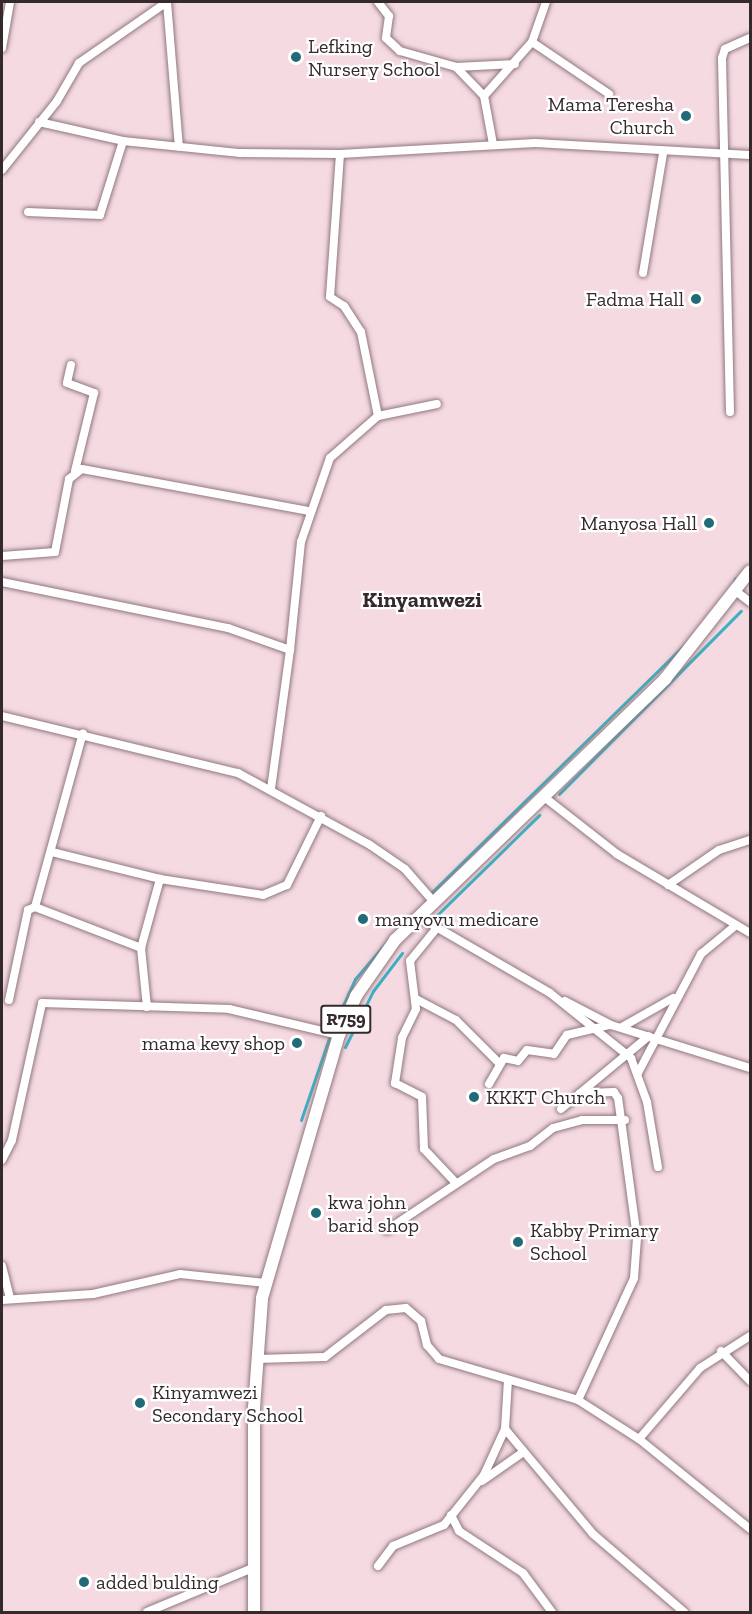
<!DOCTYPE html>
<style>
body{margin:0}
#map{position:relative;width:752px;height:1614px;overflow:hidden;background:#f5dae1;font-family:"Zilla Slab",serif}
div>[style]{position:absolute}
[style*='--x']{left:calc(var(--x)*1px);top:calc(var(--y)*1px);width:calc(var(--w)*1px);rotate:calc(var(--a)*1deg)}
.stream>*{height:3px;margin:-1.5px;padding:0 1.5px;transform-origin:1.5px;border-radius:1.5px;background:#3fafc3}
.roads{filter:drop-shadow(0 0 2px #90787e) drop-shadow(0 0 2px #90787e)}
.street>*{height:8px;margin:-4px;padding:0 4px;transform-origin:4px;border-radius:4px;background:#fff}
.primary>*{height:12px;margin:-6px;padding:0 6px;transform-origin:6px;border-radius:6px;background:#fff}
.dots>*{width:16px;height:16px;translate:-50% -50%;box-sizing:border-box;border:3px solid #fff;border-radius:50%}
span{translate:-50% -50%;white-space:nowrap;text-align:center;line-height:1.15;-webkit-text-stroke:4.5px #fff;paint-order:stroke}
.shield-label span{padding:2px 4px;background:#fff;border:2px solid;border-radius:4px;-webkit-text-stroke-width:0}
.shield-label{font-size:18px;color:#342a2c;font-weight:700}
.poi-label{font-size:20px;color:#342a2c}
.left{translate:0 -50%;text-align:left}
.right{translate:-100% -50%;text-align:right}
.quarter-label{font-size:22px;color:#342a2c;font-weight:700}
.frame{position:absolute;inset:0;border:3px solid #342a2c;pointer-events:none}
</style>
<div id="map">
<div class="stream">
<div style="--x:732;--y:586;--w:8;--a:-67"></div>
<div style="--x:559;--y:794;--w:258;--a:-45.2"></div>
<div style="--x:431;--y:893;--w:359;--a:-44.4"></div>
<div style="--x:435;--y:917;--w:146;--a:-44.4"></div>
<div style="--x:331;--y:1032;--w:58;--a:-65.6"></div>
<div style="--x:355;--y:979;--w:82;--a:-49.5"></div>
<div style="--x:345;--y:1047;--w:63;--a:-63.4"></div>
<div style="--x:373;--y:991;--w:48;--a:-52.7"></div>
<div style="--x:301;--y:1120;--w:87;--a:-71.1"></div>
</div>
<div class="roads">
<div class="street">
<div style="--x:167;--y:2;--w:145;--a:85.3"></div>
<div style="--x:378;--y:2;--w:18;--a:52"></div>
<div style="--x:389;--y:16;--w:22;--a:98"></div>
<div style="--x:386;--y:38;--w:19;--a:43"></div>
<div style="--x:400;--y:51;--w:58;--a:15.9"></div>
<div style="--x:456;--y:67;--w:40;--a:46"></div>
<div style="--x:484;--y:96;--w:49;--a:79.4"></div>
<div style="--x:546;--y:2;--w:42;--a:109.3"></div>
<div style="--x:532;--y:42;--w:93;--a:34"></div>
<div style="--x:2;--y:48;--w:47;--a:-80.1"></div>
<div style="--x:456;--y:67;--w:59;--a:-2.9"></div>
<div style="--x:484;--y:96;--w:72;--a:-48.4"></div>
<div style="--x:39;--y:122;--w:86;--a:12.7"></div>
<div style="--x:123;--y:141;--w:118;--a:5.9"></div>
<div style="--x:240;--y:153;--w:100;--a:0.6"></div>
<div style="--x:340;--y:154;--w:195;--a:-3.2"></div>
<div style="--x:535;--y:143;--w:215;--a:3.2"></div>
<div style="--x:340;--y:154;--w:143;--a:94"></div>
<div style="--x:330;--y:297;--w:17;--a:33"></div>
<div style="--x:344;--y:306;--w:31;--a:57"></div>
<div style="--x:361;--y:332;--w:86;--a:78.6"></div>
<div style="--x:2;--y:170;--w:88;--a:-51.4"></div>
<div style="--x:57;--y:101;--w:44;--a:-59.9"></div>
<div style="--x:79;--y:63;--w:107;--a:-34.7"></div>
<div style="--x:28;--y:212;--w:72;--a:2.4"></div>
<div style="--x:100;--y:215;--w:77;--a:-72.7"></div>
<div style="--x:643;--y:273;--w:122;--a:-80.5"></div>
<div style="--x:71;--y:365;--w:18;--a:103"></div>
<div style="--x:67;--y:383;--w:29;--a:20"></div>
<div style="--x:94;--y:393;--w:80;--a:103.7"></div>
<div style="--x:730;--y:412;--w:354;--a:-91.3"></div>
<div style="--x:722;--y:58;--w:9;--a:-72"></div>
<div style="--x:725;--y:49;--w:27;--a:-24"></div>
<div style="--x:2;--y:556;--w:53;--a:-4.3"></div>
<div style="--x:55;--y:552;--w:74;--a:-79.1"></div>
<div style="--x:69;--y:479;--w:16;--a:-38"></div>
<div style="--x:82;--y:469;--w:230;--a:10.5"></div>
<div style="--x:2;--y:582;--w:231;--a:11.5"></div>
<div style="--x:228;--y:628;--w:66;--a:19.5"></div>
<div style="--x:290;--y:650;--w:140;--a:97.8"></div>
<div style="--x:737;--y:592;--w:16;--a:38"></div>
<div style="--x:290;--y:650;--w:109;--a:-84.2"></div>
<div style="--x:301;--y:542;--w:89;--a:-71"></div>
<div style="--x:330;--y:458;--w:64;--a:-41.2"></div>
<div style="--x:378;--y:416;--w:60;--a:-11.5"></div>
<div style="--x:2;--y:716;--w:243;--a:13.6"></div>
<div style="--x:238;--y:773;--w:150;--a:28.6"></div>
<div style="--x:370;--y:845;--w:42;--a:34.4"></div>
<div style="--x:405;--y:869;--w:44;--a:48.7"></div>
<div style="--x:543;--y:796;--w:94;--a:38.1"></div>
<div style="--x:617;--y:854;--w:155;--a:30.7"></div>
<div style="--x:52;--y:852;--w:111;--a:14"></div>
<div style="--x:160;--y:879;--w:104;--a:8.8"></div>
<div style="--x:263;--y:895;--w:26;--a:-23"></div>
<div style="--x:287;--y:885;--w:77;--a:-63.8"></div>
<div style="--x:668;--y:885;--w:62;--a:-34.5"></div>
<div style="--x:719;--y:850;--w:33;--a:-18"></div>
<div style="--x:35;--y:907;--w:180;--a:-74.6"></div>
<div style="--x:419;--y:917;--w:151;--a:30.1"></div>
<div style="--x:550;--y:993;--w:104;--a:38.7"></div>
<div style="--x:631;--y:1058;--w:47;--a:70"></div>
<div style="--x:647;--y:1102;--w:66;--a:80.4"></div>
<div style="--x:436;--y:929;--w:41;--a:129.1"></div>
<div style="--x:410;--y:961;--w:48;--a:82.9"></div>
<div style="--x:416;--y:1009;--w:32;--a:116"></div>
<div style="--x:402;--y:1038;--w:46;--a:98.8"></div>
<div style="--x:395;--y:1083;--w:30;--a:27"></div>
<div style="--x:422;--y:1097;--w:52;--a:87.8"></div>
<div style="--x:424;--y:1149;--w:47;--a:46.7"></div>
<div style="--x:416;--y:999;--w:45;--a:27.7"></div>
<div style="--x:456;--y:1020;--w:62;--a:45"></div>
<div style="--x:9;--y:1000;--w:92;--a:-78.1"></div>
<div style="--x:28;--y:910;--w:8;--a:-23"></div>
<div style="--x:35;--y:907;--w:114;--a:21.1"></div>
<div style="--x:565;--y:1001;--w:52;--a:27.6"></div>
<div style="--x:611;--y:1025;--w:145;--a:17.2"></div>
<div style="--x:147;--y:1007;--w:59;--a:-95.8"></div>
<div style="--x:141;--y:948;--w:72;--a:-74.6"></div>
<div style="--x:622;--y:1027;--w:59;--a:-29.6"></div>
<div style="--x:638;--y:1073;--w:135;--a:-62.1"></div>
<div style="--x:701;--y:954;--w:45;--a:-39.6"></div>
<div style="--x:489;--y:1084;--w:30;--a:-60"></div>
<div style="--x:504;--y:1058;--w:14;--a:12"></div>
<div style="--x:518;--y:1061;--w:14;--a:-51"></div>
<div style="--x:527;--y:1050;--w:27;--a:8"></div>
<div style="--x:554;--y:1054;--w:23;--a:-56"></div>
<div style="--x:567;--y:1035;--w:43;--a:-13.4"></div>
<div style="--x:561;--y:1109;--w:114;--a:-39.7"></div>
<div style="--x:2;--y:1160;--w:22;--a:-63"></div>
<div style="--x:12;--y:1140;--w:140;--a:-77.6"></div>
<div style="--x:42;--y:1003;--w:187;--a:1.8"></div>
<div style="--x:229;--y:1009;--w:113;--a:13.3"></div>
<div style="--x:387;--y:1230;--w:128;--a:-33.6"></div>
<div style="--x:494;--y:1159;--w:38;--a:-20"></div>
<div style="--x:530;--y:1146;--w:29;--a:-38"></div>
<div style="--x:553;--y:1128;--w:30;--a:-15"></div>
<div style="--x:582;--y:1120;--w:43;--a:0"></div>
<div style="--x:2;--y:1266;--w:34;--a:76"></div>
<div style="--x:2;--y:1300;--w:91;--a:-3.8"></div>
<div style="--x:93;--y:1294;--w:89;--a:-12.9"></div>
<div style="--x:180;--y:1274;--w:86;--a:6"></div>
<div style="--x:721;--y:1351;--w:42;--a:46"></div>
<div style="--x:257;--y:1359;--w:68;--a:-1.7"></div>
<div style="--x:325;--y:1357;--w:77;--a:-37.6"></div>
<div style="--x:386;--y:1310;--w:20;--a:-6"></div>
<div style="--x:406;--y:1308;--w:20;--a:41"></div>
<div style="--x:421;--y:1321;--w:25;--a:76"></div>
<div style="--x:427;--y:1345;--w:18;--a:49"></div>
<div style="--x:439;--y:1359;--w:145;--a:16.4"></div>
<div style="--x:578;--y:1400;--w:72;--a:32.6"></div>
<div style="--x:639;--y:1439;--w:143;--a:39"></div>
<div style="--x:578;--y:1400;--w:134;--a:-65.3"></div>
<div style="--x:634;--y:1278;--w:40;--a:-85.7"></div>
<div style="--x:637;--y:1238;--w:141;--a:-97.7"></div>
<div style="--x:618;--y:1098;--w:7;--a:-124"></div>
<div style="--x:614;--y:1092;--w:34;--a:178"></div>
<div style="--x:505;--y:1429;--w:137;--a:50"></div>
<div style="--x:593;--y:1534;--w:120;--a:40.6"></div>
<div style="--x:639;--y:1439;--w:94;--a:-49.3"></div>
<div style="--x:700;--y:1368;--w:59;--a:-32.6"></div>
<div style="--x:482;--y:1481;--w:49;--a:-35"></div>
<div style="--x:451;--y:1515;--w:18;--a:63"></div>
<div style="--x:459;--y:1531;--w:77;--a:33.3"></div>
<div style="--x:523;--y:1573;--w:49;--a:53.4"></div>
<div style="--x:378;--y:1566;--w:25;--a:-53"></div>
<div style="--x:393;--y:1546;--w:55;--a:-22.4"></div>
<div style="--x:444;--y:1525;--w:64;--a:-51.3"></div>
<div style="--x:484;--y:1475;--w:51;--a:-65.5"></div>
<div style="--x:505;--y:1429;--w:49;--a:-86.5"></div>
<div style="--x:147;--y:1612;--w:117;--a:-22.6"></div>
</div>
<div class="primary">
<div style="--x:254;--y:1612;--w:204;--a:-90"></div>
<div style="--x:254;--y:1408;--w:110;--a:-85.8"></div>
<div style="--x:262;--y:1298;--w:274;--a:-73.7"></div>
<div style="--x:339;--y:1035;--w:43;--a:-66.4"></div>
<div style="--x:356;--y:996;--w:68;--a:-55.1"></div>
<div style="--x:395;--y:940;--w:376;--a:-44"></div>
<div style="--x:665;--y:679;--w:137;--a:-51.8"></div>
</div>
</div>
<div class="dots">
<div style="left:296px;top:57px;background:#226a77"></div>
<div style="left:686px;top:116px;background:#226a77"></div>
<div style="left:696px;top:299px;background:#226a77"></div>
<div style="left:709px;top:523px;background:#226a77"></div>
<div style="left:363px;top:919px;background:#226a77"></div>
<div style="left:297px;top:1043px;background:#226a77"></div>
<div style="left:474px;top:1097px;background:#226a77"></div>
<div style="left:316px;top:1213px;background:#226a77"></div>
<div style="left:518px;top:1242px;background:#226a77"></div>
<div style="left:140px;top:1403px;background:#226a77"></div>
<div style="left:84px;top:1582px;background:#226a77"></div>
</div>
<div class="shield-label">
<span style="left:346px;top:1019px">R759</span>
</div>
<div class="poi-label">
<span class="left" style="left:308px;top:58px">Lefking<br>Nursery School</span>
<span class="right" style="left:674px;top:116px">Mama Teresha<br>Church</span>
<span class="right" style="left:684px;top:299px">Fadma Hall</span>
<span class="right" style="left:697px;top:523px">Manyosa Hall</span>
<span class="left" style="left:375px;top:919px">manyovu medicare</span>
<span class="right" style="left:285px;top:1043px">mama kevy shop</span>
<span class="left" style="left:486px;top:1097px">KKKT Church</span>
<span class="left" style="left:328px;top:1214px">kwa john<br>barid shop</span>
<span class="left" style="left:530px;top:1242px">Kabby Primary<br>School</span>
<span class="left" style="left:152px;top:1404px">Kinyamwezi<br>Secondary School</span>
<span class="left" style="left:96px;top:1582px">added bulding</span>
</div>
<div class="quarter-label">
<span style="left:422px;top:600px">Kinyamwezi</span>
</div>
<div class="frame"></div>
</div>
